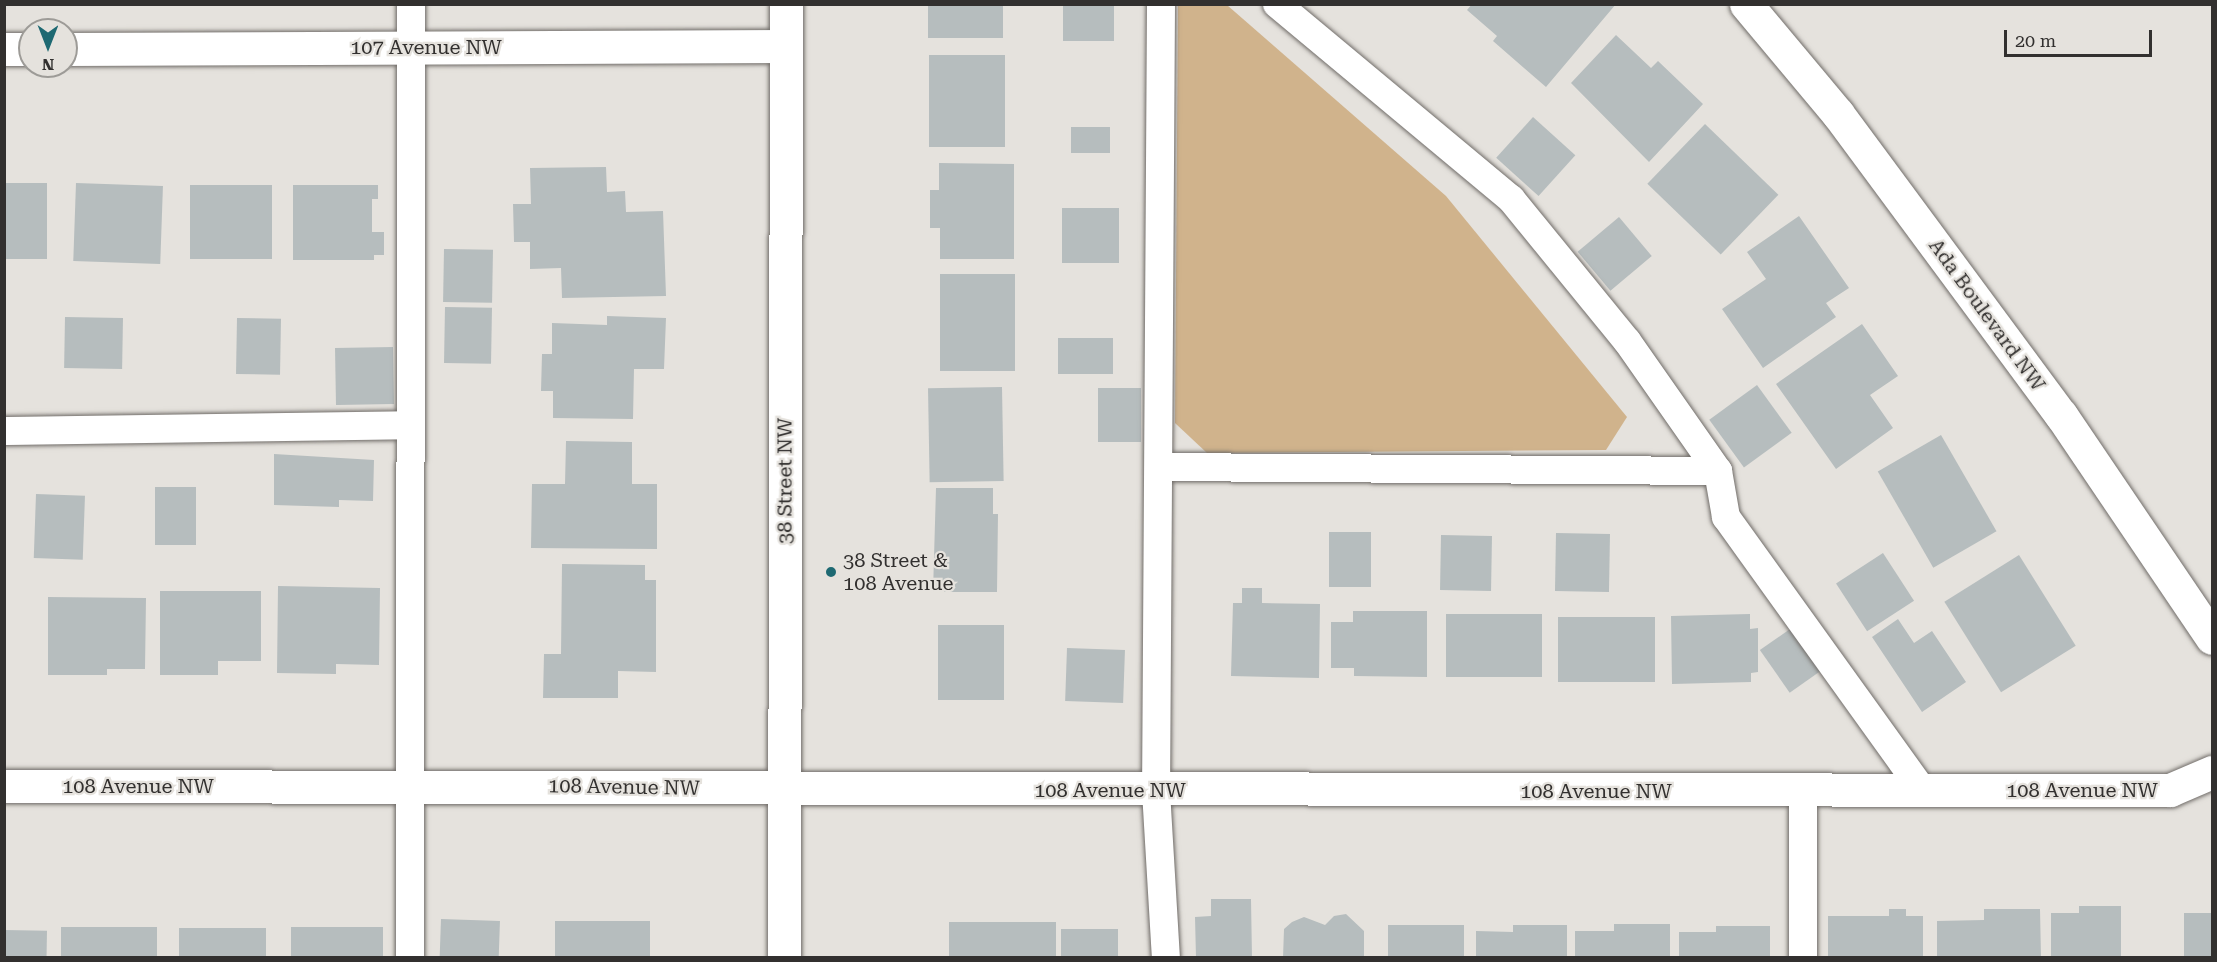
<!DOCTYPE html>
<style>
body{margin:0}
#map{position:relative;width:2217px;height:962px;overflow:hidden;background:#e5e2dd;font-family:"Roboto Serif",serif}
div>[style]{position:absolute}
[style*='--x']{left:calc(var(--x)*1px);top:calc(var(--y)*1px);width:calc(var(--w)*1px);rotate:calc(var(--a)*1deg)}
.green>*{inset:0;background:#d0b38c}
.building>*{inset:0;background:#b6bdbe;transform-origin:0 0}
.roads{filter:drop-shadow(0 0 2px #706c68) drop-shadow(0 0 2px #706c68)}
.service>*{height:28px;margin:-14px;padding:0 14px;transform-origin:14px;border-radius:14px;background:#fff}
.minor>*{height:33px;margin:-16.5px;padding:0 16.5px;transform-origin:16.5px;border-radius:16.5px;background:#fff}
.tertiary>*{height:33px;margin:-16.5px;padding:0 16.5px;transform-origin:16.5px;border-radius:16.5px;background:#fff}
.dots>*{width:16px;height:16px;translate:-50% -50%;box-sizing:border-box;border:3px solid #e5e2dd;border-radius:50%}
span{translate:-50% -50%;white-space:nowrap;text-align:center;line-height:1.15;-webkit-text-stroke:4.5px #e5e2dd;paint-order:stroke}
.street-label{font-size:20px;color:#32302f}
.poi-label{font-size:20px;color:#32302f}
.left{translate:0 -50%;text-align:left}
.frame{position:absolute;inset:0;border:6px solid #32302f;pointer-events:none}
.north{position:absolute;left:18px;top:18px;width:60px;height:60px;box-sizing:border-box;background:#e5e2dd;border:2px solid #9d9b97;border-radius:50%;rotate:180deg;font-size:16px;font-weight:700;line-height:24px;text-align:center;color:#32302f}
.north::after{content:'';display:block;margin:auto;width:21px;height:27px;background:#1e6972;clip-path:polygon(50% 0,100% 100%,50% 72%,0 100%)}
.scale{position:absolute;left:2004px;top:30px;width:148px;height:27px;box-sizing:border-box;border:3px solid #32302f;border-top:0;padding-left:8px;font-size:18px;line-height:21px;white-space:nowrap;color:#32302f;-webkit-text-stroke:4px #e5e2dd;paint-order:stroke}
</style>
<div id="map">
<div class="green">
<div style="clip-path:polygon(1178px 4px,1227px 5px,1446px 196px,1627px 417px,1606px 450px,1207px 453px,1175px 423px)"></div>
</div>
<div class="building">
<div style="left:928px;top:4px;width:75px;height:34px"></div>
<div style="left:1063px;top:4px;width:51px;height:37px"></div>
<div style="clip-path:polygon(1472px 4px,1616px 4px,1546px 87px,1493px 41px,1497px 36px,1467px 10px)"></div>
<div style="clip-path:polygon(1616px 35px,1651px 68px,1658px 61px,1703px 104px,1649px 162px,1571px 83px)"></div>
<div style="left:929px;top:55px;width:76px;height:92px"></div>
<div style="left:1533px;top:117px;width:57px;height:55px;rotate:42deg"></div>
<div style="left:1705px;top:124px;width:102px;height:83px;rotate:44deg"></div>
<div style="left:1071px;top:127px;width:39px;height:26px"></div>
<div style="clip-path:polygon(939px 163px,1014px 164px,1014px 259px,940px 259px,940px 228px,930px 228px,930px 190px,939px 190px)"></div>
<div style="clip-path:polygon(606px 167px,607px 192px,625px 191px,626px 212px,663px 211px,666px 296px,562px 298px,561px 268px,530px 269px,530px 242px,514px 242px,513px 204px,531px 204px,530px 168px)"></div>
<div style="left:4px;top:183px;width:43px;height:76px"></div>
<div style="left:76px;top:183px;width:87px;height:78px;rotate:2deg"></div>
<div style="left:190px;top:185px;width:82px;height:74px"></div>
<div style="clip-path:polygon(293px 185px,378px 185px,378px 199px,372px 199px,372px 232px,384px 232px,384px 255px,374px 255px,374px 260px,293px 260px)"></div>
<div style="left:1062px;top:208px;width:57px;height:55px"></div>
<div style="clip-path:polygon(1799px 216px,1849px 288px,1826px 303px,1836px 317px,1763px 368px,1722px 309px,1766px 279px,1747px 252px)"></div>
<div style="left:1619px;top:217px;width:51px;height:54px;rotate:50deg"></div>
<div style="left:444px;top:249px;width:49px;height:53px;rotate:1deg"></div>
<div style="left:940px;top:274px;width:75px;height:97px"></div>
<div style="left:445px;top:307px;width:47px;height:56px;rotate:1deg"></div>
<div style="clip-path:polygon(607px 316px,666px 318px,664px 369px,634px 369px,633px 419px,553px 418px,553px 391px,541px 391px,542px 354px,552px 354px,552px 323px,607px 325px)"></div>
<div style="left:65px;top:317px;width:58px;height:51px;rotate:1deg"></div>
<div style="left:237px;top:318px;width:44px;height:56px;rotate:1deg"></div>
<div style="clip-path:polygon(1862px 324px,1898px 376px,1870px 395px,1893px 428px,1836px 469px,1776px 384px)"></div>
<div style="left:1058px;top:338px;width:55px;height:36px"></div>
<div style="left:393px;top:347px;width:57px;height:58px;rotate:89deg"></div>
<div style="left:1757px;top:385px;width:59px;height:59px;rotate:54deg"></div>
<div style="left:1002px;top:387px;width:94px;height:74px;rotate:89deg"></div>
<div style="left:1098px;top:388px;width:43px;height:54px"></div>
<div style="left:1941px;top:435px;width:111px;height:73px;rotate:60deg"></div>
<div style="clip-path:polygon(566px 441px,632px 442px,632px 484px,657px 484px,657px 549px,531px 548px,532px 484px,565px 484px)"></div>
<div style="clip-path:polygon(274px 454px,374px 460px,373px 501px,339px 500px,339px 507px,274px 505px)"></div>
<div style="left:155px;top:487px;width:41px;height:58px"></div>
<div style="clip-path:polygon(936px 488px,993px 488px,993px 514px,998px 514px,997px 592px,933px 592px)"></div>
<div style="left:36px;top:494px;width:49px;height:64px;rotate:2deg"></div>
<div style="left:1329px;top:532px;width:42px;height:55px"></div>
<div style="left:1556px;top:533px;width:54px;height:58px;rotate:1deg"></div>
<div style="left:1441px;top:535px;width:51px;height:55px;rotate:1deg"></div>
<div style="left:1883px;top:553px;width:57px;height:56px;rotate:57deg"></div>
<div style="left:2019px;top:555px;width:107px;height:88px;rotate:58deg"></div>
<div style="clip-path:polygon(562px 564px,645px 565px,645px 580px,656px 580px,656px 672px,618px 671px,618px 698px,543px 698px,544px 654px,561px 654px)"></div>
<div style="clip-path:polygon(278px 586px,380px 588px,379px 665px,336px 664px,336px 674px,277px 673px)"></div>
<div style="clip-path:polygon(1242px 588px,1262px 588px,1262px 603px,1320px 604px,1319px 678px,1231px 676px,1233px 603px,1242px 603px)"></div>
<div style="clip-path:polygon(160px 591px,261px 591px,261px 661px,218px 661px,218px 675px,160px 675px)"></div>
<div style="clip-path:polygon(48px 597px,146px 598px,145px 669px,107px 669px,107px 675px,48px 675px)"></div>
<div style="clip-path:polygon(1353px 611px,1427px 611px,1427px 677px,1354px 676px,1354px 668px,1331px 668px,1331px 622px,1353px 622px)"></div>
<div style="left:1446px;top:614px;width:96px;height:63px"></div>
<div style="clip-path:polygon(1750px 614px,1750px 629px,1758px 628px,1758px 672px,1751px 673px,1751px 682px,1672px 684px,1671px 616px)"></div>
<div style="left:1655px;top:617px;width:65px;height:97px;rotate:90deg"></div>
<div style="clip-path:polygon(1898px 619px,1914px 643px,1932px 631px,1966px 682px,1922px 712px,1872px 637px)"></div>
<div style="left:1800px;top:622px;width:52px;height:49px;rotate:55deg"></div>
<div style="left:938px;top:625px;width:66px;height:75px"></div>
<div style="left:1067px;top:648px;width:58px;height:53px;rotate:2deg"></div>
<div style="clip-path:polygon(1211px 899px,1251px 899px,1252px 958px,1196px 958px,1195px 917px,1211px 916px)"></div>
<div style="clip-path:polygon(2079px 906px,2121px 906px,2121px 958px,2051px 958px,2051px 913px,2079px 913px)"></div>
<div style="clip-path:polygon(1889px 909px,1906px 909px,1906px 916px,1923px 916px,1923px 958px,1828px 958px,1828px 916px,1889px 916px)"></div>
<div style="clip-path:polygon(1984px 909px,2040px 909px,2041px 958px,1937px 958px,1937px 921px,1984px 920px)"></div>
<div style="left:2212px;top:913px;width:45px;height:28px;rotate:90deg"></div>
<div style="clip-path:polygon(1346px 914px,1364px 931px,1364px 958px,1283px 958px,1284px 929px,1292px 922px,1304px 917px,1325px 925px,1334px 916px)"></div>
<div style="left:441px;top:919px;width:59px;height:39px;rotate:2deg"></div>
<div style="left:555px;top:921px;width:95px;height:37px"></div>
<div style="left:949px;top:922px;width:107px;height:36px"></div>
<div style="clip-path:polygon(1614px 924px,1670px 924px,1670px 958px,1575px 958px,1575px 931px,1614px 931px)"></div>
<div style="left:1388px;top:925px;width:76px;height:33px"></div>
<div style="clip-path:polygon(1513px 925px,1567px 925px,1567px 958px,1476px 958px,1476px 931px,1513px 932px)"></div>
<div style="clip-path:polygon(1716px 926px,1770px 926px,1770px 958px,1679px 958px,1679px 932px,1716px 932px)"></div>
<div style="left:61px;top:927px;width:96px;height:31px"></div>
<div style="left:291px;top:927px;width:92px;height:31px"></div>
<div style="left:179px;top:928px;width:87px;height:30px"></div>
<div style="left:1118px;top:929px;width:29px;height:57px;rotate:90deg"></div>
<div style="left:4px;top:930px;width:43px;height:28px;rotate:1deg"></div>
</div>
<div class="roads">
<div class="service">
<div style="--x:1161;--y:4;--w:787;--a:90.36"></div>
<div style="--x:1156;--y:791;--w:167;--a:86.6"></div>
<div style="--x:1277;--y:4;--w:305;--a:39.8"></div>
<div style="--x:1511;--y:199;--w:183;--a:50.8"></div>
<div style="--x:1627;--y:341;--w:159;--a:55"></div>
<div style="--x:1718;--y:471;--w:47;--a:80.1"></div>
<div style="--x:1726;--y:517;--w:337;--a:54.3"></div>
<div style="--x:4;--y:431;--w:407;--a:-0.8"></div>
<div style="--x:1160;--y:467;--w:558;--a:0.41"></div>
<div style="--x:1803;--y:791;--w:167;--a:90"></div>
<div style="--x:410;--y:958;--w:954;--a:-89.94"></div>
</div>
<div class="minor">
<div style="--x:1746;--y:4;--w:143;--a:50.1"></div>
<div style="--x:1838;--y:114;--w:375;--a:53.5"></div>
<div style="--x:2061;--y:415;--w:269;--a:55.9"></div>
<div style="--x:4;--y:49;--w:26;--a:0"></div>
<div style="--x:66;--y:49;--w:720;--a:-0.24"></div>
<div style="--x:4;--y:786;--w:2166;--a:0.11"></div>
<div style="--x:2170;--y:790;--w:46;--a:-23.2"></div>
</div>
<div class="tertiary">
<div style="--x:784;--y:958;--w:954;--a:-89.88"></div>
</div>
</div>
<div class="dots">
<div style="left:831px;top:572px;background:#1e6972"></div>
</div>
<div class="street-label">
<span style="left:426px;top:47px">107 Avenue NW</span>
<span style="left:1987px;top:315px;rotate:54deg">Ada Boulevard NW</span>
<span style="left:785px;top:481px;rotate:-90deg">38 Street NW</span>
<span style="left:138px;top:786px">108 Avenue NW</span>
<span style="left:624px;top:787px;rotate:1deg">108 Avenue NW</span>
<span style="left:1110px;top:790px">108 Avenue NW</span>
<span style="left:2082px;top:790px">108 Avenue NW</span>
<span style="left:1596px;top:791px">108 Avenue NW</span>
</div>
<div class="poi-label">
<span class="left" style="left:843px;top:572px">38 Street &amp;<br>108 Avenue</span>
</div>
<div class="frame"></div>
<div class="north">N</div>
<div class="scale">20 m</div>
</div>
